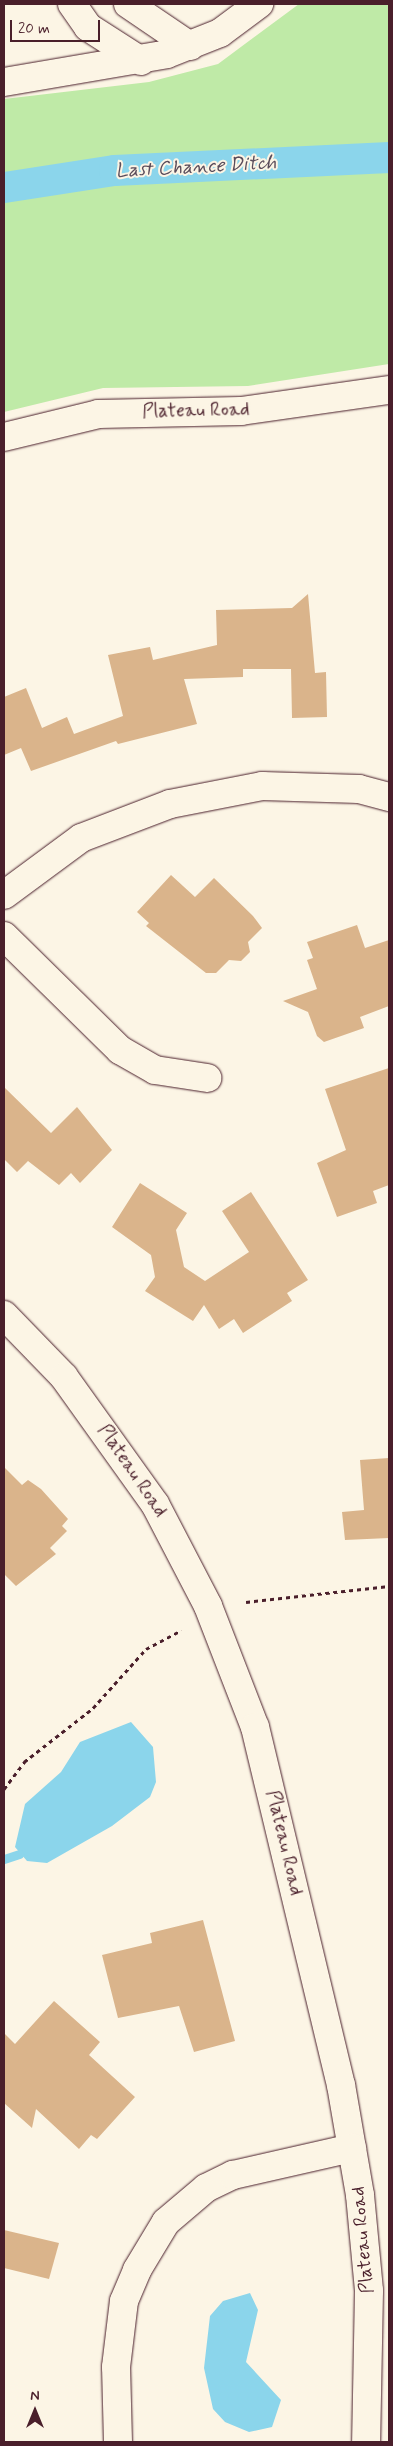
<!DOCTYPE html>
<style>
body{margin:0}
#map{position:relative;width:393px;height:2446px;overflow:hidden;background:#fcf5e5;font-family:Mynerve,sans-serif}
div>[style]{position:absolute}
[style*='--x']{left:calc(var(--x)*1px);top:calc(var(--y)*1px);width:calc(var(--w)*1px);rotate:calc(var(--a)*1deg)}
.green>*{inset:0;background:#bfeaa7}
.water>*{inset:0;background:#8bd5eb}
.stream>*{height:9px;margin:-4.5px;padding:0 4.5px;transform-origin:4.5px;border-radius:4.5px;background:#8bd5eb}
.canal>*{height:31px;margin:-15.5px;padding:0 15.5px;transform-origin:15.5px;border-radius:15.5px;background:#8bd5eb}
.building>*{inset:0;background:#dab48b}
.path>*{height:3px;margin-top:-1.5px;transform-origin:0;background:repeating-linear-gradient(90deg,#4a1f2b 0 4px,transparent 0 8px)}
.roads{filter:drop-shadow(0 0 1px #4a1f2b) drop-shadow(0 0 1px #4a1f2b)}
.minor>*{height:28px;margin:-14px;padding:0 14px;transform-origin:14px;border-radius:14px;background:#fcf5e5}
span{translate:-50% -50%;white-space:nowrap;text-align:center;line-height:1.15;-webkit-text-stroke:4px #fcf5e5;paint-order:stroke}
.street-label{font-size:19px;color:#4a1f2b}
.water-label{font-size:20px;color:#5a4c5b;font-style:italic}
.frame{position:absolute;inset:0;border:5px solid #4a1f2b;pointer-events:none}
.north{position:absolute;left:10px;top:2386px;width:50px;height:50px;-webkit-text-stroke:4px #fcf5e5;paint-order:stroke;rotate:0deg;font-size:14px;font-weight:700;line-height:20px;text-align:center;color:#4a1f2b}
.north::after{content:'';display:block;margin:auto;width:18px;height:22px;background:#4a1f2b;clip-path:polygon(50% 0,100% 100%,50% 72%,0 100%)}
.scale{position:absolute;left:10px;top:20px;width:90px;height:22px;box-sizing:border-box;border:2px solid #4a1f2b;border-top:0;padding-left:6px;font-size:15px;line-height:18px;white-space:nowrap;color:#4a1f2b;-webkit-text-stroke:4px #fcf5e5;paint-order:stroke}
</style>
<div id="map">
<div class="green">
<div style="clip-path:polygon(299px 4px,389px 4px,389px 364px,248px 386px,103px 388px,4px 412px,4px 99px,149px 82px,218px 64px)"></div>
</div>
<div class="water">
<div style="clip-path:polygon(131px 1722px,153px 1747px,156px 1782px,150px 1797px,112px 1826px,47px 1863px,27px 1861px,15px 1847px,25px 1804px,61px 1772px,80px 1742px)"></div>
<div style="clip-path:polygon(250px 2293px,258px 2310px,246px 2362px,281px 2400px,272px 2427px,249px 2432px,225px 2422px,213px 2409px,204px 2368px,210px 2316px,223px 2301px)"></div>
</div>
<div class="stream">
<div style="--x:4;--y:1859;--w:16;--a:-18"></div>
</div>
<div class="canal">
<div style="--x:4;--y:187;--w:111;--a:-8.8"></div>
<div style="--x:114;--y:170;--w:275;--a:-2.7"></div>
</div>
<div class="building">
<div style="clip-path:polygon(308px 594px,315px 673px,326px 672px,327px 717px,292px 718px,291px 669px,243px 669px,243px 677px,184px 679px,197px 724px,118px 744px,116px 741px,31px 771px,21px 748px,4px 755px,4px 697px,26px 688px,42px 728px,67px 717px,74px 734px,123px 716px,108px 655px,150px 647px,153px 660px,217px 645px,216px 610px,292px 608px)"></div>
<div style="clip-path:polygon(171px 875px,195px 897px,214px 878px,253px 916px,262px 928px,248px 942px,250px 952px,241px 961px,229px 960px,216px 973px,206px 973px,146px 926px,149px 923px,137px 912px)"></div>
<div style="clip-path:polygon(357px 925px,365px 948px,389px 940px,389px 1006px,360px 1017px,364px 1028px,324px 1042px,317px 1036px,308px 1012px,283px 1001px,317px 989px,307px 960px,313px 958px,307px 942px)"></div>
<div style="clip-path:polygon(389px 1068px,389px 1185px,373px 1191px,377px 1203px,337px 1217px,317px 1163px,346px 1150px,325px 1089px)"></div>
<div style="clip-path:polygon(4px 1087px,51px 1133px,77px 1107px,112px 1150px,80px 1183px,71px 1173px,59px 1185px,28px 1161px,17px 1172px,4px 1159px)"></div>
<div style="clip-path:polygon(140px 1183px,187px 1213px,176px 1230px,184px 1267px,205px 1281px,249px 1252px,222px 1211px,251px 1192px,308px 1280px,287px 1293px,292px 1301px,243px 1333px,234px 1319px,219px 1329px,204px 1305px,193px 1321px,145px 1291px,155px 1277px,151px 1255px,112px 1227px)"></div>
<div style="clip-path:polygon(389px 1458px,389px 1538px,345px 1540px,342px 1512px,364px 1510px,360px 1460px)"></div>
<div style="clip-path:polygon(4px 1467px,22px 1485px,28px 1480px,41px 1489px,68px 1519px,62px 1526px,67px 1531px,50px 1548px,56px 1554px,16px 1586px,4px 1574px)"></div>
<div style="clip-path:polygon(203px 1920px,235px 2041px,194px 2052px,179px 2006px,118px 2018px,102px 1955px,152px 1943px,150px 1933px)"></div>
<div style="clip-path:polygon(54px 2001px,100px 2042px,89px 2055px,135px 2097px,97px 2139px,91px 2135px,79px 2149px,36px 2109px,32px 2128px,4px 2103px,4px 2033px,15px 2044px)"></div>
<div style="clip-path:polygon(4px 2230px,59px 2243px,49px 2279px,4px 2268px)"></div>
</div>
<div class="path">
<div style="--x:246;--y:1602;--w:144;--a:-6.4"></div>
<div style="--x:4;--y:1789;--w:34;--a:-53"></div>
<div style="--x:24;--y:1762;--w:88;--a:-38"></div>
<div style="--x:93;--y:1708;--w:79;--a:-48.1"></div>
<div style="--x:146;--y:1649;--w:40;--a:-28"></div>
</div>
<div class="roads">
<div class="minor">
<div style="--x:72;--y:4;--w:28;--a:55"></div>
<div style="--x:88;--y:27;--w:63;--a:32.7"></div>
<div style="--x:128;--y:4;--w:75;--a:34.1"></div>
<div style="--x:4;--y:82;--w:165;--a:-9.7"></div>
<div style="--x:167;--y:54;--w:57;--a:-21.6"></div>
<div style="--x:220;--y:33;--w:49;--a:-36.6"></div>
<div style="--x:4;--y:437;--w:97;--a:-13.7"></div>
<div style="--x:98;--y:414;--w:143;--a:-1.2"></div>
<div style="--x:241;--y:411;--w:149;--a:-8.1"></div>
<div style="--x:4;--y:895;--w:96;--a:-36.5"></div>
<div style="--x:81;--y:838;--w:95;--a:-20.9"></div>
<div style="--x:170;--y:804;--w:94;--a:-11.1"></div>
<div style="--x:262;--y:786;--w:97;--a:1.8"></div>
<div style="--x:359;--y:789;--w:31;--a:15"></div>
<div style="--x:4;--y:936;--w:163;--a:44.5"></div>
<div style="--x:120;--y:1050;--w:40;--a:29.7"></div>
<div style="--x:155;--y:1070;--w:53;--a:8.7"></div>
<div style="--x:4;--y:1315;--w:86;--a:45.9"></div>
<div style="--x:64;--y:1377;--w:156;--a:54.4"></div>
<div style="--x:155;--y:1504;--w:115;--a:62.5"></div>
<div style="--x:208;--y:1606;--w:130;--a:68.8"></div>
<div style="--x:255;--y:1727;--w:368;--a:76.5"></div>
<div style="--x:341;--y:2085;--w:112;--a:80.2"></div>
<div style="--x:360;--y:2195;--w:96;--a:84.6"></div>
<div style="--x:369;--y:2291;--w:151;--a:91.1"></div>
<div style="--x:118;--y:2442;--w:75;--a:-91.5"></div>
<div style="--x:116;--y:2367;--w:66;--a:-83.1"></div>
<div style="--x:124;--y:2301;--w:34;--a:-67"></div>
<div style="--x:137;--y:2270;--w:56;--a:-58.9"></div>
<div style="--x:166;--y:2222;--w:52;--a:-40.4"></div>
<div style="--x:206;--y:2188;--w:30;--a:-26"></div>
<div style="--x:233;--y:2175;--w:122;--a:-12.8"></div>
</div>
</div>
<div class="street-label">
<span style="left:196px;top:411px;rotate:-1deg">Plateau Road</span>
<span style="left:132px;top:1471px;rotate:56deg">Plateau Road</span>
<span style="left:284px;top:1843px;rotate:77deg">Plateau Road</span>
<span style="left:363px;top:2240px;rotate:-95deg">Plateau Road</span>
</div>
<div class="water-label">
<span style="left:196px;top:167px;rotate:-3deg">Last Chance Ditch</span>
</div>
<div class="frame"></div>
<div class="north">N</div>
<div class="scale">20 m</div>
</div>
